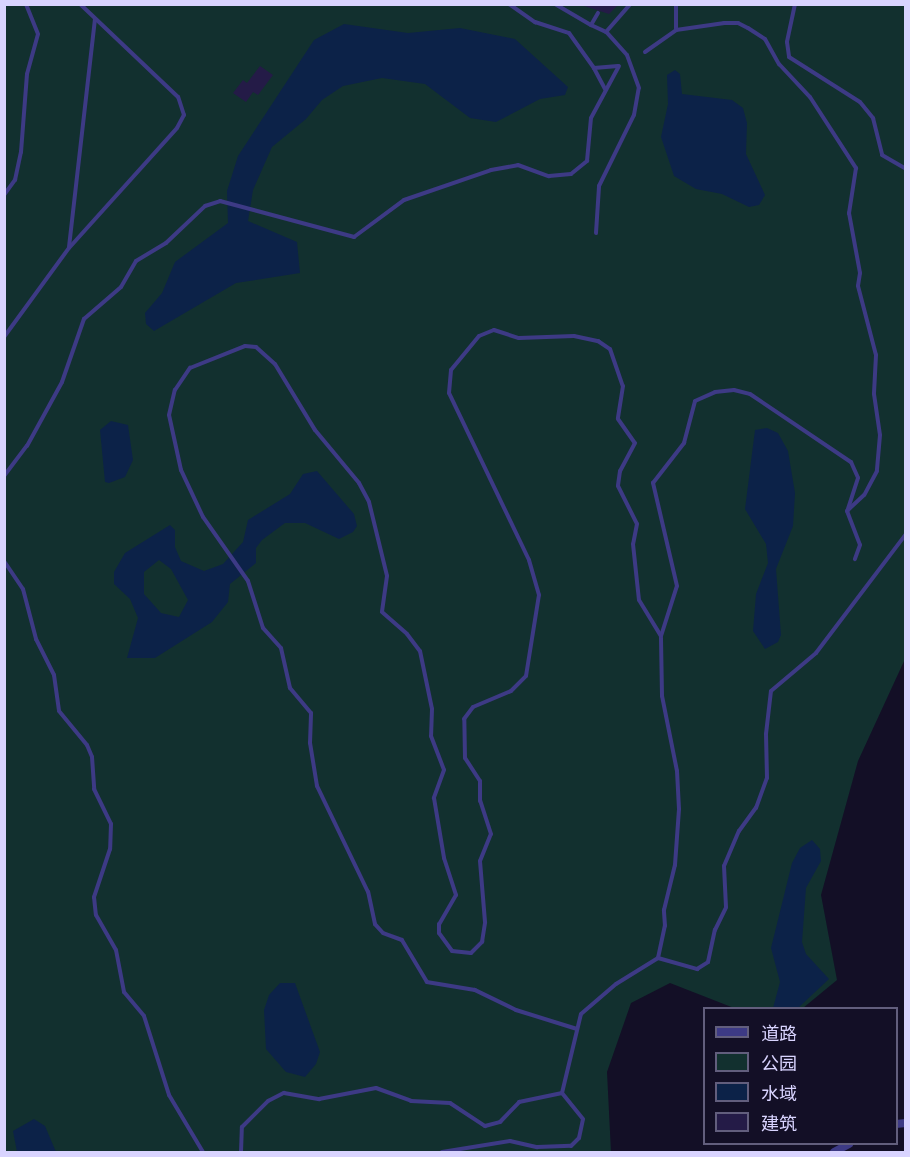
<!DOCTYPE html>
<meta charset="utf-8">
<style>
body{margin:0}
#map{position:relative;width:910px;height:1157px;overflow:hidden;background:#130f26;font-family:"DejaVu Sans","Noto Sans SC",sans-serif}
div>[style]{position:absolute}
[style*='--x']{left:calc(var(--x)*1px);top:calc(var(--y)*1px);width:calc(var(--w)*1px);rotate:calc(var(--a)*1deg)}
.green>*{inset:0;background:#12302f}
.water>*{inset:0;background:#0c2248}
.building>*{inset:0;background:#241b47}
.service>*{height:4px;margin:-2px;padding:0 2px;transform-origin:2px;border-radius:2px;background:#3d3a85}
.minor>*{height:8px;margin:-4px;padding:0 4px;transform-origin:4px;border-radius:4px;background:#3d3a85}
span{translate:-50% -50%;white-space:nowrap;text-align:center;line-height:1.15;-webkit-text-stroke:4.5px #130f26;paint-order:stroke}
.frame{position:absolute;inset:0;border:6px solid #d9d4ff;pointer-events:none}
.legend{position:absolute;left:703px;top:1007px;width:195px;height:138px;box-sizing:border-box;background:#130f26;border:2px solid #625e7d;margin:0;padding:8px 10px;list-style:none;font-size:18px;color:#d9d4ff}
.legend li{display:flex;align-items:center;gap:12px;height:30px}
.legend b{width:30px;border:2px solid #625e7d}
</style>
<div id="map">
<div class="green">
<div style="clip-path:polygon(5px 5px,905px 5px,905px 659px,858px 761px,821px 895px,837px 980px,803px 1008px,734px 1008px,670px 983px,631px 1003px,607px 1072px,611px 1152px,5px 1152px)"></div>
</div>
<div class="water">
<div style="clip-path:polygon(344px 24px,408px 33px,460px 28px,515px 39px,568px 87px,565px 95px,540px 99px,496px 122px,470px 118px,425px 84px,382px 78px,343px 86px,322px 100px,306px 119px,272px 147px,253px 190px,248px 221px,297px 242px,300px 273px,236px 283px,154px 331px,146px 324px,145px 313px,162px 293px,175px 262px,228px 223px,227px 191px,238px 156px,314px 40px)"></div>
<div style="clip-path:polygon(675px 70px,680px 74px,682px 94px,732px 100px,743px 108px,747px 123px,746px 154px,765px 195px,759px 205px,749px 207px,722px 194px,696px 189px,674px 176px,661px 137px,668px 104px,667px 75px)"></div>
<div style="clip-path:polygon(111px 421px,128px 425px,133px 460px,125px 477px,109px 483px,105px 482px,100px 430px)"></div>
<div style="clip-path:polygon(767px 428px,778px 433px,788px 451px,795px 493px,793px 526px,776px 569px,781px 635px,778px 642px,765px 649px,753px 631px,756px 594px,768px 563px,766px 544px,745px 509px,755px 430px)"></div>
<div style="clip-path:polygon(evenodd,317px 471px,354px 514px,357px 526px,353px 532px,339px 539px,305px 523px,285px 523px,262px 540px,256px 548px,256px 563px,230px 584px,228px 602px,212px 622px,155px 658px,127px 658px,138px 618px,130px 599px,114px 584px,114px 572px,125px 553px,170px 525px,175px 530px,175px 547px,181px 561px,204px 571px,223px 564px,243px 542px,248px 520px,290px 494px,303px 474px,317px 471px,159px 560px,171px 569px,188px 600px,179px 617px,161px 613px,144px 594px,144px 572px,159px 560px)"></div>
<div style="clip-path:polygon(812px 840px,820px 849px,821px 861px,806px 888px,802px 942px,806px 954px,829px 979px,798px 1008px,773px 1008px,780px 982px,771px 948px,792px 863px,800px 848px)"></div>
<div style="clip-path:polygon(280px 983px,295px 983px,320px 1052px,316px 1064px,305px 1077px,286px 1072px,266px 1049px,264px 1010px,269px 995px)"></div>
<div style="clip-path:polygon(34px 1119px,45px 1126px,56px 1152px,17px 1152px,13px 1131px)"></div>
</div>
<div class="building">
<div style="clip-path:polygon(578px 4px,619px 4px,609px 14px)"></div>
<div style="clip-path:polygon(260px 66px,273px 75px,258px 95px,253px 92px,246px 102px,233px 93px,243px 80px,247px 83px)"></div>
</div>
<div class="service">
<div style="--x:509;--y:4;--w:32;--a:35"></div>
<div style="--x:535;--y:22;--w:36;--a:18"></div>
<div style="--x:569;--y:33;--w:43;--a:54.5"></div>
<div style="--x:555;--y:4;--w:42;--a:30.3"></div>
<div style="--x:591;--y:25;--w:14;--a:-60"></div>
<div style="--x:795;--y:4;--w:39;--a:102"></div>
<div style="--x:787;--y:42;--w:15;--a:82"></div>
<div style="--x:789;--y:57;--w:84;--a:32.4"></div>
<div style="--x:860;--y:102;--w:21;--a:51"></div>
<div style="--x:873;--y:118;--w:38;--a:76"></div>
<div style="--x:882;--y:155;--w:28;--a:30"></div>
<div style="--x:591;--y:25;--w:17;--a:25"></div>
<div style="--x:606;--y:32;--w:37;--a:-49"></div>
<div style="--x:676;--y:30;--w:26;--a:-90"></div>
<div style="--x:645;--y:52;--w:38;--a:-35"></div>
<div style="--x:676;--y:30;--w:49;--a:-8.3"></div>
<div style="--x:724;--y:23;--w:14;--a:0"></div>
<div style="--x:738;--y:23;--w:11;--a:27"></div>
<div style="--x:748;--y:28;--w:20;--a:33"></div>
<div style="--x:765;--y:39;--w:29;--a:61"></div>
<div style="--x:779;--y:64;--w:45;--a:46.8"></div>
<div style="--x:810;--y:97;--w:85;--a:57.1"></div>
<div style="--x:856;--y:168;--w:46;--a:98.8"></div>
<div style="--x:849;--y:213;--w:61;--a:79.6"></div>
<div style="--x:860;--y:273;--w:13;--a:99"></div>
<div style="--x:858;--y:286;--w:71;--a:75.4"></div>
<div style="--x:876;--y:355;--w:39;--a:93"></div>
<div style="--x:874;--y:394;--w:41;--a:81.7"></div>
<div style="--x:880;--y:435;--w:36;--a:95"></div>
<div style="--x:877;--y:471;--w:27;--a:118"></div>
<div style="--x:864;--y:495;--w:23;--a:137"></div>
<div style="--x:847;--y:511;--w:36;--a:69"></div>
<div style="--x:860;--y:545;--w:15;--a:110"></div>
<div style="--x:605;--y:89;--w:24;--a:-118"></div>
<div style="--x:594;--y:68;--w:24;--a:-5"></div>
<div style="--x:4;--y:195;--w:19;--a:-54"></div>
<div style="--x:15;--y:180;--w:29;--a:-78"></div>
<div style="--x:21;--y:152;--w:78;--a:-85.6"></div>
<div style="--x:27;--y:74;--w:41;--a:-74.6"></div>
<div style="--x:38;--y:34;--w:32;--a:-112"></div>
<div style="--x:596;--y:233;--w:47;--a:-86.3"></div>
<div style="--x:599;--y:186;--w:79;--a:-63.8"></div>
<div style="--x:634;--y:115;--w:27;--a:-80"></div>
<div style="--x:639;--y:88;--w:35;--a:-110"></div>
<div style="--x:627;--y:55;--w:31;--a:-132"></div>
<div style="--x:69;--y:247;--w:229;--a:-83.5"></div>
<div style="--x:4;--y:337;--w:110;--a:-53.9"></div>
<div style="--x:69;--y:248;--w:161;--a:-48"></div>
<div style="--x:177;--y:128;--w:15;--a:-62"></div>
<div style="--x:184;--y:115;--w:19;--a:-108"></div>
<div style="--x:178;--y:97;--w:135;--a:-136.5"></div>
<div style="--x:4;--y:476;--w:38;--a:-53"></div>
<div style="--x:27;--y:446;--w:73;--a:-61.3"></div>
<div style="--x:62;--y:382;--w:67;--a:-70.8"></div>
<div style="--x:84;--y:319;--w:49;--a:-40.9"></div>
<div style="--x:121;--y:287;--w:30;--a:-60"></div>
<div style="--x:136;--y:261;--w:35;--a:-31"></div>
<div style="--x:166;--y:243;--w:54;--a:-43.5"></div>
<div style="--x:205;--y:206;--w:16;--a:-18"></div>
<div style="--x:220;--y:201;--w:139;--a:15"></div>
<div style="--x:354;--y:237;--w:62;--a:-36.5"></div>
<div style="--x:404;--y:200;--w:92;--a:-19"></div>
<div style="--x:491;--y:170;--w:27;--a:-10"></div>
<div style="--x:518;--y:165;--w:33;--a:20"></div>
<div style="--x:549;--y:176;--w:22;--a:-5"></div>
<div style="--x:571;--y:174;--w:21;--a:-39"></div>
<div style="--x:587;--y:161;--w:43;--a:-84.7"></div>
<div style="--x:591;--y:118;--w:59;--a:-61.7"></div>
<div style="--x:4;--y:561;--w:34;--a:56"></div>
<div style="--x:23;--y:589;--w:52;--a:75.4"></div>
<div style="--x:36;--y:639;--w:40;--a:63.4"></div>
<div style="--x:54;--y:675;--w:36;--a:82"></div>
<div style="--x:59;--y:711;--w:44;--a:50.5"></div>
<div style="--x:87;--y:745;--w:13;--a:67"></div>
<div style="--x:92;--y:757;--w:32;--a:86"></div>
<div style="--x:94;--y:789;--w:39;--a:64"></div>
<div style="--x:111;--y:824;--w:25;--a:92"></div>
<div style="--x:110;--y:849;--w:51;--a:108.4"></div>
<div style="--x:94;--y:897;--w:18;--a:84"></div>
<div style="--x:96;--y:915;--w:40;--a:60.3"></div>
<div style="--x:116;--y:950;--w:43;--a:79.2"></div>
<div style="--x:124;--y:992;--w:31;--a:50"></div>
<div style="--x:144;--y:1016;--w:83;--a:72.4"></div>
<div style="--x:169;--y:1095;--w:66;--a:59.2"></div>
<div style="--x:658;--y:958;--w:33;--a:-78"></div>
<div style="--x:665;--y:926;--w:16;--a:-94"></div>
<div style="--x:664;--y:910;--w:46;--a:-76.3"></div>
<div style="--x:675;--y:865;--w:56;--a:-85.9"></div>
<div style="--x:679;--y:809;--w:38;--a:-93"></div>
<div style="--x:677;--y:771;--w:76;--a:-101.3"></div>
<div style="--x:662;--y:696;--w:60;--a:-91"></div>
<div style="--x:661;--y:636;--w:52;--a:-72.3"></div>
<div style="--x:677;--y:586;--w:106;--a:-103.1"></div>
<div style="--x:653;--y:483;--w:51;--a:-52.2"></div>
<div style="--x:684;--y:443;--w:43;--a:-75.3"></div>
<div style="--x:695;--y:401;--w:22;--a:-24"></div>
<div style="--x:715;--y:392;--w:19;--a:-6"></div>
<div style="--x:734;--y:390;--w:16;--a:14"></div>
<div style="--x:750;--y:394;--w:122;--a:34"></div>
<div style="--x:851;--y:462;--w:17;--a:66"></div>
<div style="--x:858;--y:478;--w:35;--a:108"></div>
<div style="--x:577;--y:1029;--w:64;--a:-162.7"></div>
<div style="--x:516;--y:1010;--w:46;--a:-154"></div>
<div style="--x:475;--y:990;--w:49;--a:-170.5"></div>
<div style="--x:427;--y:982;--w:49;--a:-120.8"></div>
<div style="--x:402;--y:940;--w:20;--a:-160"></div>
<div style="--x:383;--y:933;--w:12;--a:-132"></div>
<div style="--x:375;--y:924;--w:33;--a:-102"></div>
<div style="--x:368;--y:892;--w:118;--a:-115.7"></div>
<div style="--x:317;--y:786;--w:44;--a:-99.2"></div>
<div style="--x:310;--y:743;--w:30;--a:-88"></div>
<div style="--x:311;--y:713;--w:33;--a:-130"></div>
<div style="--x:290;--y:688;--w:41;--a:-102.7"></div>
<div style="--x:281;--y:648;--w:27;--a:-132"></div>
<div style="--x:263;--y:628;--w:49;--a:-107.7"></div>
<div style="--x:248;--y:581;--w:78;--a:-125.1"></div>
<div style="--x:203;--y:517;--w:52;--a:-115.1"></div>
<div style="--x:181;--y:470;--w:56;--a:-102.3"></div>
<div style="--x:169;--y:415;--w:26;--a:-77"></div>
<div style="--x:175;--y:390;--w:27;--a:-56"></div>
<div style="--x:190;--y:368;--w:59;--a:-21.8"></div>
<div style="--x:245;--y:346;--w:11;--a:5"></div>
<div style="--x:256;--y:347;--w:25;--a:42"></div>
<div style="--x:275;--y:364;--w:77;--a:58.8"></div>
<div style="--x:315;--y:430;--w:69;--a:50.3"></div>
<div style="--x:359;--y:483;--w:21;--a:62"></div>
<div style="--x:369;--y:502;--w:76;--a:76.3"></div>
<div style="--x:387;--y:576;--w:36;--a:98"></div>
<div style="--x:382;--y:612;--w:33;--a:41"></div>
<div style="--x:407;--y:634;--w:21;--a:53"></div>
<div style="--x:420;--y:651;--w:59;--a:78.3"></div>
<div style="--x:432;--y:709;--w:27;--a:92"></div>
<div style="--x:431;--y:736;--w:36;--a:69"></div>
<div style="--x:444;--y:770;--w:30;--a:110"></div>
<div style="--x:434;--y:798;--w:61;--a:80.5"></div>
<div style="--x:444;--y:858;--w:39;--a:72"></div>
<div style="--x:456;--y:895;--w:34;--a:120"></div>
<div style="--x:439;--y:924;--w:9;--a:90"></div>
<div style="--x:439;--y:933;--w:22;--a:54"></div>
<div style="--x:452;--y:951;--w:19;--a:6"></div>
<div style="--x:471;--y:953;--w:16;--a:-45"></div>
<div style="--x:482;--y:942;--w:20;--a:-81"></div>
<div style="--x:485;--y:922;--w:61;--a:-94.7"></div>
<div style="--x:480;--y:861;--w:29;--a:-68"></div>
<div style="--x:491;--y:834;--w:35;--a:-108"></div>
<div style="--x:480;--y:801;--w:20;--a:-90"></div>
<div style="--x:480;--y:781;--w:27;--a:-123"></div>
<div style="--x:465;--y:758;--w:39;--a:-91"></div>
<div style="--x:464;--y:719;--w:15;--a:-53"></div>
<div style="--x:473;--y:707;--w:41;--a:-22.8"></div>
<div style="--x:511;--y:691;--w:21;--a:-45"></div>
<div style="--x:526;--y:676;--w:82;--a:-80.9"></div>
<div style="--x:539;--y:595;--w:36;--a:-106"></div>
<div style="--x:529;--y:560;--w:185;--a:-115.6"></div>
<div style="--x:449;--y:393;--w:23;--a:-85"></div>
<div style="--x:451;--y:370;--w:44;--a:-50.5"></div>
<div style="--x:479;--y:336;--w:16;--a:-22"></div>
<div style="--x:494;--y:330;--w:26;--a:18"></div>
<div style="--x:519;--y:338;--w:55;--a:-2.1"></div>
<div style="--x:574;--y:336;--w:25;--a:12"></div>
<div style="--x:598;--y:341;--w:14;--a:34"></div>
<div style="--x:610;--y:349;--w:39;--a:71"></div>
<div style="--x:623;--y:386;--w:33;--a:99"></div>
<div style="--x:618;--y:419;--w:29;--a:55"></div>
<div style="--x:635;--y:443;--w:32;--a:118"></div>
<div style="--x:620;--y:471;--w:15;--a:98"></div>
<div style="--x:618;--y:486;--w:42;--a:63.4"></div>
<div style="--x:637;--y:524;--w:20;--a:101"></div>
<div style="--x:633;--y:544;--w:56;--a:83.9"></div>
<div style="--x:639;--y:600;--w:42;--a:58.6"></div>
<div style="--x:241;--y:1152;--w:25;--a:-88"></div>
<div style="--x:242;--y:1127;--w:37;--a:-45"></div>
<div style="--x:268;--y:1101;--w:18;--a:-27"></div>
<div style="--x:284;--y:1093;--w:36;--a:10"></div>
<div style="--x:319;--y:1099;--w:58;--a:-10.9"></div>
<div style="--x:376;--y:1088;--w:37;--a:20"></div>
<div style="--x:411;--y:1101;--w:39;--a:3"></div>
<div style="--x:450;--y:1103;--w:42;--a:33.3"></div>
<div style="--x:485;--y:1126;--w:16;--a:-15"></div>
<div style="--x:500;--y:1122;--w:28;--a:-46"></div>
<div style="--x:519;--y:1102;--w:44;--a:-11.8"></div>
<div style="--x:442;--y:1152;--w:69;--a:-9.2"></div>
<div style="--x:510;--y:1141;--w:28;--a:13"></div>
<div style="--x:537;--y:1147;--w:34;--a:-2"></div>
<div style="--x:571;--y:1146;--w:11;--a:-45"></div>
<div style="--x:579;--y:1138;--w:19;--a:-78"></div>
<div style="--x:583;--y:1119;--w:33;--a:-129"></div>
<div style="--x:562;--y:1093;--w:81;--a:-76.5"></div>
<div style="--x:581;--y:1014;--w:46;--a:-40.6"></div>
<div style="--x:616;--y:984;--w:49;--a:-31.8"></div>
<div style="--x:658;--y:958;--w:41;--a:15.8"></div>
<div style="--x:697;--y:969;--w:13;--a:-32"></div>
<div style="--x:708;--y:962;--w:33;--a:-78"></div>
<div style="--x:715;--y:930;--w:25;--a:-64"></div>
<div style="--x:726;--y:907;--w:41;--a:-92.8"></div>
<div style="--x:724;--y:866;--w:38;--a:-67"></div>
<div style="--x:739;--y:831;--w:29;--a:-54"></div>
<div style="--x:756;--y:808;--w:32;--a:-70"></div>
<div style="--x:767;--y:778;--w:44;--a:-91.3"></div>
<div style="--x:766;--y:734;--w:43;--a:-83.4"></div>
<div style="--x:771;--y:691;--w:59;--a:-40.2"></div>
<div style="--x:816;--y:653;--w:149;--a:-52.9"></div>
</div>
<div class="minor">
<div style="--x:896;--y:1124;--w:10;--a:-6"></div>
<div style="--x:834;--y:1152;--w:17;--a:-28"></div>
</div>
<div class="frame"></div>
<ul class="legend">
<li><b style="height:8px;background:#3d3a85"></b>道路</li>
<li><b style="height:16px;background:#12302f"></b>公园</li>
<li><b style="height:16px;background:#0c2248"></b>水域</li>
<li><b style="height:16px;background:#241b47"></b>建筑</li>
</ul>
</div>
